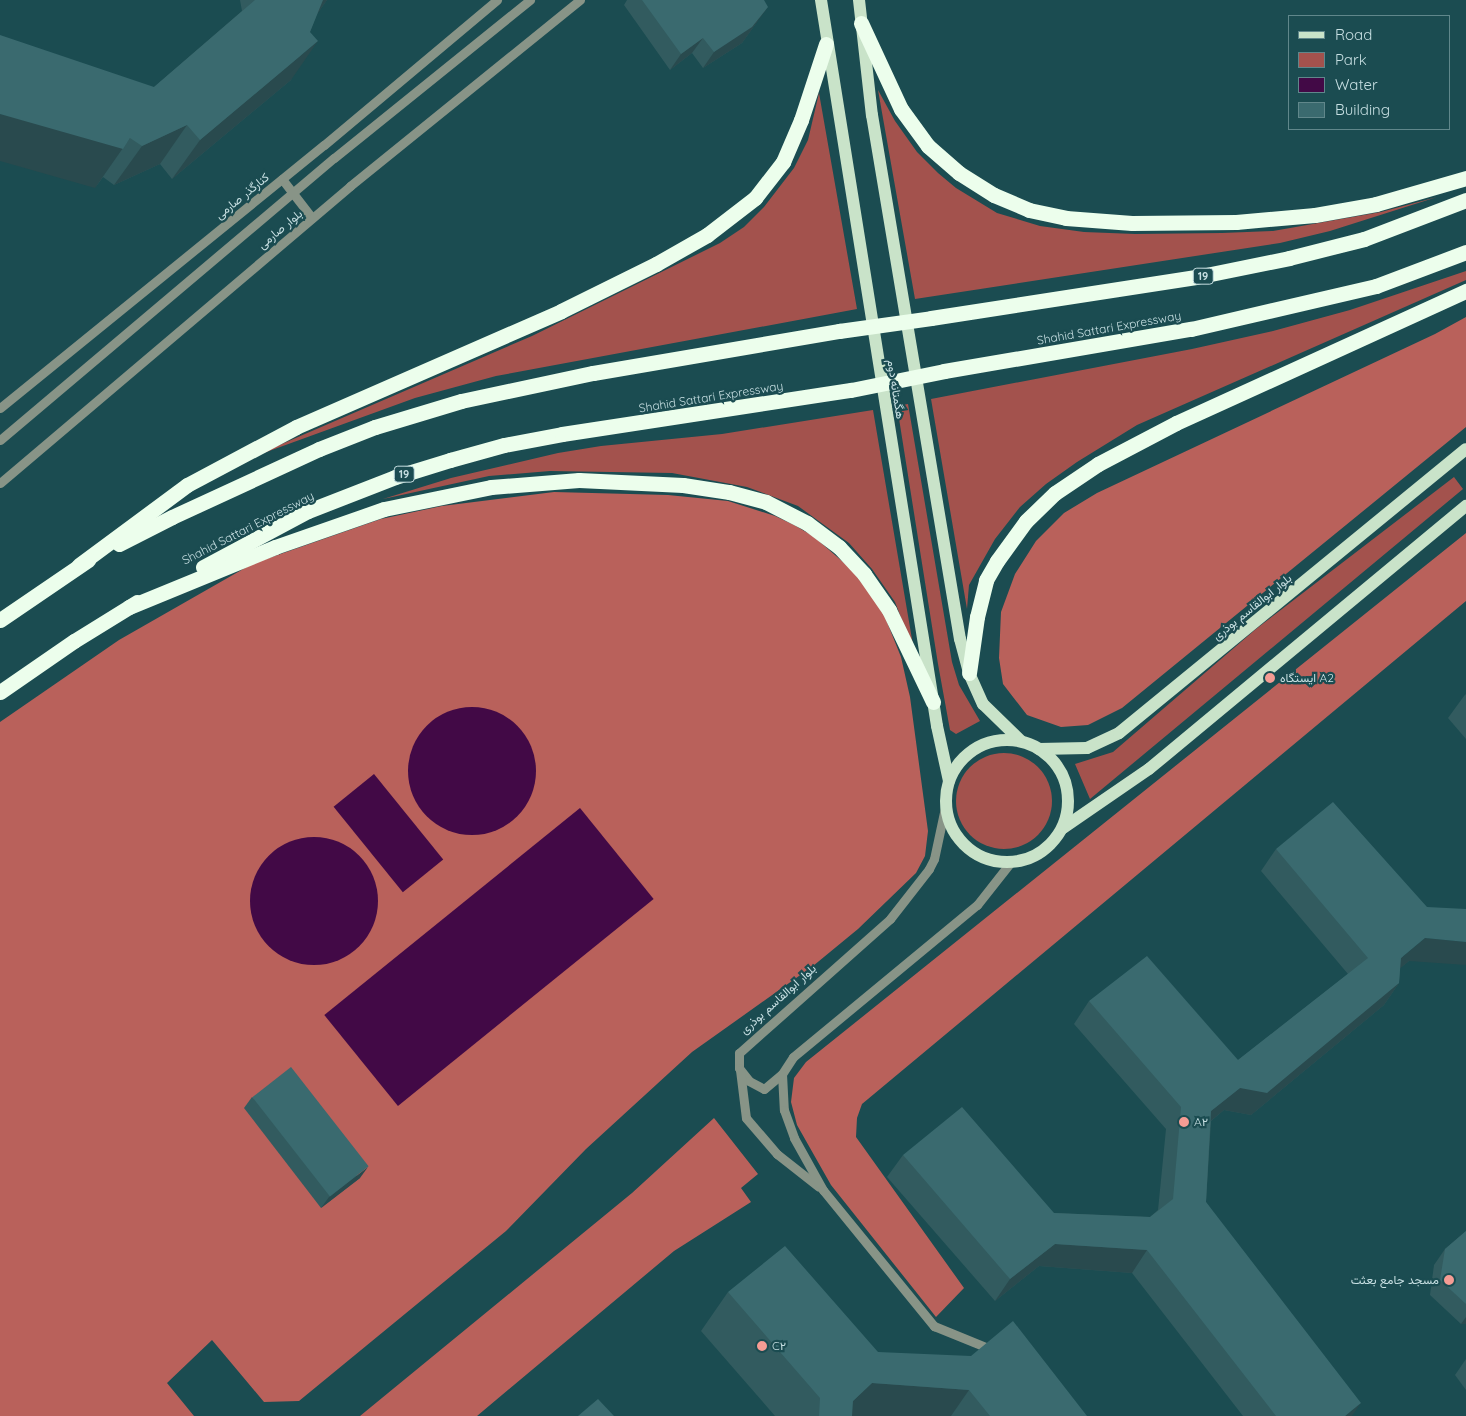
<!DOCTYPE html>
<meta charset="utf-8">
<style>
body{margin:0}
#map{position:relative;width:1466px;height:1416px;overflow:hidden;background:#1b4c51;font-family:Quicksand,Vazirmatn,sans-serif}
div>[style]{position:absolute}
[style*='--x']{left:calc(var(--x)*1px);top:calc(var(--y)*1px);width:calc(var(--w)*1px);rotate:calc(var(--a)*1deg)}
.green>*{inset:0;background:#a3524d}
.round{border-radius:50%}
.forest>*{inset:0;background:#b9615b}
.water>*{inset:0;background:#420946;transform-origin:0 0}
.minor>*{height:9px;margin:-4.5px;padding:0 4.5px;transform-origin:4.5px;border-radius:4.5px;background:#889487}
.major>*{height:12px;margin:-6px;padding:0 6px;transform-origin:6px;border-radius:6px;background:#c9e3c9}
.major>.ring{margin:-6px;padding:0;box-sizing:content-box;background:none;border:12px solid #c9e3c9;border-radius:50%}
.highway>*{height:15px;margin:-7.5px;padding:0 7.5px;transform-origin:7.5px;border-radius:7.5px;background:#ecfeec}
.highway-bridge>*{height:15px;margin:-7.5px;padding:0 7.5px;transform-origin:7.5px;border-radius:7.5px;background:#ecfeec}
.wall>*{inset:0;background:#325b5f}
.shaded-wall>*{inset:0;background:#294a4e}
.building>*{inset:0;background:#3a6a6f;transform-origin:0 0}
.dots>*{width:14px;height:14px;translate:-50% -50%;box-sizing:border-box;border:2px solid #1b4c51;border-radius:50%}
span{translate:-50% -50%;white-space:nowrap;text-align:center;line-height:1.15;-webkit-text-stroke:4.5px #1b4c51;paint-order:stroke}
.shield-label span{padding:1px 4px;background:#1b4c51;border:1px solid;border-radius:4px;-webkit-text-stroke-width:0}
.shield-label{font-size:11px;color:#c7dfe2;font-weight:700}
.street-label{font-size:12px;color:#c7dfe2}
.poi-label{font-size:12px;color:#c7dfe2}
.left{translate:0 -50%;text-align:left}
.right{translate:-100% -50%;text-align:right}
.legend{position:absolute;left:1288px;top:15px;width:162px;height:115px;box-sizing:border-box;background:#1b4c51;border:1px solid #60878b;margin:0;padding:6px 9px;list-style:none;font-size:15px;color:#c7dfe2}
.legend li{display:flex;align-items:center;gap:10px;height:25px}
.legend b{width:25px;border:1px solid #60878b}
</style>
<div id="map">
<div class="green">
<div style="clip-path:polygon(878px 90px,895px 121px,917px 152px,938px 173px,956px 188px,997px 213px,1040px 226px,1084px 232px,1135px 234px,1222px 233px,1273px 231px,1381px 212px,1437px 197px,1330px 231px,1280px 243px,915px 299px)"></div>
<div style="clip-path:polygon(819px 93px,857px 309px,496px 376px,415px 398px,247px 459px,532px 336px,720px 243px,744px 227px,764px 207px,794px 168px,808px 140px)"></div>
<div style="clip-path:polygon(1466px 271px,1466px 280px,1137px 425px,1077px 462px,1046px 484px,1020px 507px,995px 539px,969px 585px,967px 609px,931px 399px,1192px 349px,1273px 331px,1350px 310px)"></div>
<div style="clip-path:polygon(908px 404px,952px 662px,959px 685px,980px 721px,956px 734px,950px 730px,938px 664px,897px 406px)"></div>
<div style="clip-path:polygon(873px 410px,914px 651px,895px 602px,872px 569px,849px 543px,798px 506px,747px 487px,672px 473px,550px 471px,489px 476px,383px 499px,451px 478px,558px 453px,601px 446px,722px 434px)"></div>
<div style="clip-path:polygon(1454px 477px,1463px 489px,1090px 799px,1075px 764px,1113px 752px,1256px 629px)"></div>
<div class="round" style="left:956px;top:753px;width:96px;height:96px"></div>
</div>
<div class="forest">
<div style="clip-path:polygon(1466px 317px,1466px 427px,1122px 708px,1088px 725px,1061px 727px,1027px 715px,1003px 684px,999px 658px,1001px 612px,1015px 574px,1036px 541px,1064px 513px,1097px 493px,1435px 334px)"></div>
<div style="clip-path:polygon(554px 492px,668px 495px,728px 501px,775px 516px,794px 525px,813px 536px,850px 568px,870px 593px,885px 617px,901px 657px,910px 697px,928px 831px,925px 856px,916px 873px,858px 929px,813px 966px,692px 1052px,586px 1149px,506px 1231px,299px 1401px,264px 1402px,212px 1340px,167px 1383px,194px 1416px,0 1416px,0 722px,119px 640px,252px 564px,381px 519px,442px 506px)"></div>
<div style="clip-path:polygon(1466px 533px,1466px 601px,862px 1104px,857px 1118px,856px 1137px,964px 1288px,936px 1317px,831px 1185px,797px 1125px,791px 1102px,794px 1078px,806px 1062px)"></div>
<div style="clip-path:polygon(714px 1118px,758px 1174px,741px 1188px,751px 1202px,674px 1251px,477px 1416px,360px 1416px,632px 1193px)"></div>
</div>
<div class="water">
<div class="round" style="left:408px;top:707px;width:128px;height:128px"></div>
<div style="left:374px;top:774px;width:110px;height:52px;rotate:51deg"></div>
<div style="left:580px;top:808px;width:117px;height:329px;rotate:51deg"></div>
<div class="round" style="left:250px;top:837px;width:128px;height:128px"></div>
</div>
<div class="minor">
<div style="--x:282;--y:179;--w:49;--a:52.4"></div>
<div style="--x:0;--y:408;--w:417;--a:-39.1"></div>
<div style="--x:324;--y:145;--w:226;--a:-40"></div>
<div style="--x:0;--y:440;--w:437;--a:-40.2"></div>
<div style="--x:334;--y:158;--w:252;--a:-38.9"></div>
<div style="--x:0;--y:483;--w:459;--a:-40.3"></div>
<div style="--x:350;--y:186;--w:296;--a:-39"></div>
<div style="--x:946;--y:803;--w:57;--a:102.1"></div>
<div style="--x:934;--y:859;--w:11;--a:117"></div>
<div style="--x:929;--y:869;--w:63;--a:128"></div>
<div style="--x:890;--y:919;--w:202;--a:138.4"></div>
<div style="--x:739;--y:1053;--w:15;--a:90"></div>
<div style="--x:739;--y:1068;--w:16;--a:52"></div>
<div style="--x:749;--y:1081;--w:17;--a:28"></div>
<div style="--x:764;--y:1089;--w:23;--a:-40"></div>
<div style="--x:782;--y:1074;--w:20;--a:-57"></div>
<div style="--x:793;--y:1057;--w:239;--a:-39.6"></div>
<div style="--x:977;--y:905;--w:53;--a:-51.8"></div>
<div style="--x:740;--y:1070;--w:48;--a:82.9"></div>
<div style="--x:746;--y:1118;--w:48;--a:49.3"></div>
<div style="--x:777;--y:1154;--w:53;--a:38.2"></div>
<div style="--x:782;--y:1074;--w:36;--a:87"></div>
<div style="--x:784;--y:1110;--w:30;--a:70"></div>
<div style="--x:794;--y:1138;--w:60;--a:60.9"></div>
<div style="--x:823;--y:1190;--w:176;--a:50.8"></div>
<div style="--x:934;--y:1326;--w:64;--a:22.1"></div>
</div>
<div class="major">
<div style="--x:821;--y:0;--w:735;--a:80.92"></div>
<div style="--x:937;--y:726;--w:56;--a:77.7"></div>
<div style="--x:859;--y:0;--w:116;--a:83.6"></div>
<div style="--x:872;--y:115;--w:531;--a:80.47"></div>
<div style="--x:960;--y:639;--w:35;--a:75"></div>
<div style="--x:969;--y:673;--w:34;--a:66"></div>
<div style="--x:983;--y:704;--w:53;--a:44.2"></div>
<div class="ring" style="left:946px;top:740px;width:110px;height:110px"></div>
<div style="--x:1039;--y:749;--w:48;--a:-1.2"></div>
<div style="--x:1087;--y:748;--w:35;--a:-25"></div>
<div style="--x:1119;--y:733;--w:448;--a:-39.3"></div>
<div style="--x:1063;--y:828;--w:104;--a:-34.5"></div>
<div style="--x:1149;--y:769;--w:412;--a:-39.7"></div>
</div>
<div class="highway">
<div style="--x:861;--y:23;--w:95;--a:65.1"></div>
<div style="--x:901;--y:109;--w:46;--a:53.9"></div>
<div style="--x:928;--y:146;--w:41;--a:41.1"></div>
<div style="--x:959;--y:173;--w:41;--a:32.2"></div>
<div style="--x:994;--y:195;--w:38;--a:23"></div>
<div style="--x:1029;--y:210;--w:38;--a:12"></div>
<div style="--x:1066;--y:218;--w:66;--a:4.3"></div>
<div style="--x:1132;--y:223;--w:104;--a:-0.6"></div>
<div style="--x:1236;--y:222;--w:79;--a:-5.1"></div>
<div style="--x:1315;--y:215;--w:62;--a:-10.2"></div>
<div style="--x:1376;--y:204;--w:94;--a:-16.1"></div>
<div style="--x:931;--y:318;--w:268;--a:-8.8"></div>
<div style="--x:1196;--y:277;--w:95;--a:-11.5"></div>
<div style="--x:1289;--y:258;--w:77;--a:-14.2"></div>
<div style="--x:1364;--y:239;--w:109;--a:-20.9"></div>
<div style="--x:944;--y:371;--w:251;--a:-9.7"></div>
<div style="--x:1191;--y:329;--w:190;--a:-13.1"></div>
<div style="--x:1376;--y:286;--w:96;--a:-20.7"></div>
<div style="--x:119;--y:544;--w:59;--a:-27"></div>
<div style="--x:172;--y:517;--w:162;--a:-24.8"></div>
<div style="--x:319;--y:449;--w:60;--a:-21.4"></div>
<div style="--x:375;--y:427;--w:90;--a:-16.8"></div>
<div style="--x:461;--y:401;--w:135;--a:-12"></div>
<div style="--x:593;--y:373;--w:250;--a:-9.7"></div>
<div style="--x:79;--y:565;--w:134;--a:-36.5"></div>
<div style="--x:187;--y:485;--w:123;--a:-28"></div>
<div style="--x:296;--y:427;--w:289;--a:-23.6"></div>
<div style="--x:561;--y:311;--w:106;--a:-26.3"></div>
<div style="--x:656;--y:264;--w:59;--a:-29.6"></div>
<div style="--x:707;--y:235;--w:61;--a:-37.6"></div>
<div style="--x:755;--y:198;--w:46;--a:-52.1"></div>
<div style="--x:783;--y:162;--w:46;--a:-66.8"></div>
<div style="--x:801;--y:120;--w:80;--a:-71.8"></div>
<div style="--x:203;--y:567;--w:119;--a:-28.1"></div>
<div style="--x:308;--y:511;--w:93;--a:-21.3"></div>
<div style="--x:395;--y:477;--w:58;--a:-17.2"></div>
<div style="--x:450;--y:460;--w:56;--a:-15.5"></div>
<div style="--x:504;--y:445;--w:59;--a:-10.7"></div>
<div style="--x:562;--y:434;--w:292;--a:-8.7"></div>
<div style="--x:129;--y:607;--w:158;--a:-22.3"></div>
<div style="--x:275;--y:547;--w:115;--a:-19.2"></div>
<div style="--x:384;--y:509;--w:109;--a:-11.6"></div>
<div style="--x:491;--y:487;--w:88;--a:-4.5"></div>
<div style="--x:579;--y:480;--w:104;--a:2.8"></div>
<div style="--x:683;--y:485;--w:47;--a:8.7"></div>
<div style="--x:729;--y:492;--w:38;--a:15"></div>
<div style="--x:766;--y:502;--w:46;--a:27.1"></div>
<div style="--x:807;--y:523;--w:40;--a:37"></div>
<div style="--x:839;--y:547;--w:37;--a:47"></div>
<div style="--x:864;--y:574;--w:44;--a:55.2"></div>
<div style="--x:889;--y:610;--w:102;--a:64.4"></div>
<div style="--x:0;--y:620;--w:107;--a:-34.3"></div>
<div style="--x:969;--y:673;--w:57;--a:-81.9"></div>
<div style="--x:977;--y:617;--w:38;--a:-76"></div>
<div style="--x:986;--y:580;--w:22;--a:-60"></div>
<div style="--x:997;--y:561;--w:49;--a:-54.1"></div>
<div style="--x:1026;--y:521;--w:40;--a:-44"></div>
<div style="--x:1055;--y:493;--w:52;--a:-34"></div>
<div style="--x:1098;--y:464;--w:88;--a:-27.7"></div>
<div style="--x:1176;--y:423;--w:319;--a:-24.5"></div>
<div style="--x:0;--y:692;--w:90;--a:-34.6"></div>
<div style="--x:74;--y:641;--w:74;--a:-31.8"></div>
</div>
<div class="highway-bridge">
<div style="--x:839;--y:331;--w:93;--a:-8"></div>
<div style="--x:851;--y:390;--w:95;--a:-11.5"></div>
</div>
<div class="wall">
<div style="clip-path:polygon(240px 0,327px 0,317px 14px,291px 80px,172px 179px,160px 164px,114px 185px,103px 177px,95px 188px,154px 87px,242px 11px)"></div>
<div style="clip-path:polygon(627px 0,764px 0,757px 22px,742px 43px,703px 68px,692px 53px,670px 70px,624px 5px)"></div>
<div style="clip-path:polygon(1466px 694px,1466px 739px,1448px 718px,1464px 696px)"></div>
<div style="clip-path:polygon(1276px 849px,1409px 961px,1400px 968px,1399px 983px,1384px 1005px,1251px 1115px,1224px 1110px,1211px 1121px,1206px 1202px,1352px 1416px,1243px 1416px,1132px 1273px,1039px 1266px,995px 1301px,887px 1177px,903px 1155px,1054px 1213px,1150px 1217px,1158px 1210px,1166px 1129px,1074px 1024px,1089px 1001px,1238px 1060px,1348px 974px,1261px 871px)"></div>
<div style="clip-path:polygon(252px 1097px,360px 1178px,321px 1208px,244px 1108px)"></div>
<div style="clip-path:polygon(1466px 1231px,1466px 1324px,1461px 1324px,1430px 1295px,1434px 1265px,1445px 1249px)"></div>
<div style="clip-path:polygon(728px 1292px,878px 1352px,1087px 1416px,775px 1416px,701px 1331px)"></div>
<div style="clip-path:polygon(1466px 1359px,1466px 1390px,1455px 1375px)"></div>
</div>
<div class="shaded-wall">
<div style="clip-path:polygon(318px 0,327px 0,313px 20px)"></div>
<div style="clip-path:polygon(768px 7px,742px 43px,703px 68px,714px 52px)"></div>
<div style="clip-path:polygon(703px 38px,692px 53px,670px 70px,681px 54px)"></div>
<div style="clip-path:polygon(318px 41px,291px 80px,172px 179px,200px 140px)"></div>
<div style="clip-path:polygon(0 114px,130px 138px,95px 188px,0 161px)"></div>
<div style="clip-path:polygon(187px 125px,160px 164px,114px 185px,142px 146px)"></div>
<div style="clip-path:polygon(1425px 938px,1466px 942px,1466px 965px,1409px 961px,1386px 980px,1401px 958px)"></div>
<div style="clip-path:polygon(1399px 983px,1384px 1005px,1251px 1115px,1224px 1110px,1196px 1133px,1211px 1111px,1240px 1088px)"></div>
<div style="clip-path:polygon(368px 1167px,360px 1178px,321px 1208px,329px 1197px)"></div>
<div style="clip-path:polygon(1055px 1244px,1147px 1250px,1132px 1273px,1039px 1266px,995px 1301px,1010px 1279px)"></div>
<div style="clip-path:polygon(1466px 1317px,1466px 1324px,1461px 1324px)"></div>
<div style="clip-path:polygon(872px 1383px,969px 1390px,951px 1416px,842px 1416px,853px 1401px)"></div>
<div style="clip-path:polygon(1361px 1403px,1352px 1416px,1345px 1416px)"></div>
</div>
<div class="building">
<div style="clip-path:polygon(255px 0,323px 0,310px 32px,318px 41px,200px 140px,187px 125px,142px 146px,130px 138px,123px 149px,0 114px,0 35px,154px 87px)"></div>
<div style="clip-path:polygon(642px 0,764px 0,768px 7px,752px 27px,714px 52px,703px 38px,681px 54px)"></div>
<div style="clip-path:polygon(1333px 802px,1427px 907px,1466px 909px,1466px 942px,1425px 938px,1401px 958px,1399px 983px,1267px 1093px,1240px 1088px,1211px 1111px,1206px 1202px,1361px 1403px,1345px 1416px,1276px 1416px,1147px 1250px,1055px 1244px,1010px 1279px,903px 1155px,962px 1107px,1054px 1213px,1150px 1217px,1173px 1199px,1181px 1107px,1089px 1001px,1147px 956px,1238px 1060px,1368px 958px,1276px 849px)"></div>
<div style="left:291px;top:1067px;width:126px;height:49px;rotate:52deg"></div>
<div style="clip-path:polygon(1466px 1231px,1466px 1304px,1440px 1280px,1445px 1249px)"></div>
<div style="clip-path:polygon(785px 1246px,878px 1352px,971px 1356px,1013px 1321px,1087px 1416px,990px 1416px,969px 1390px,872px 1383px,853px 1401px,852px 1416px,819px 1416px,820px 1398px,728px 1292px)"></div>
<div style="clip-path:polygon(598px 1399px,614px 1416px,578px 1416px)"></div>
</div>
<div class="dots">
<div style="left:1270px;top:678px;background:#f59c94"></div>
<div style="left:1184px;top:1122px;background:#f59c94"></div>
<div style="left:1449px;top:1280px;background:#f59c94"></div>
<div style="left:762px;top:1346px;background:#f59c94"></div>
</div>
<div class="shield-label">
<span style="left:1203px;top:276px">19</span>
<span style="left:404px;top:474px">19</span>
</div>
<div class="street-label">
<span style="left:242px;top:196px;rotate:-39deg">کنارگذر صارمی</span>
<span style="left:280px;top:229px;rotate:-40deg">بلوار صارمی</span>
<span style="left:1109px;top:328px;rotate:-10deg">Shahid Sattari Expressway</span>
<span style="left:896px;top:389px;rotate:81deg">هگمتانه دوم</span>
<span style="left:711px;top:397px;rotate:-9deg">Shahid Sattari Expressway</span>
<span style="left:248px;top:528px;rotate:-27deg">Shahid Sattari Expressway</span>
<span style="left:1252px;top:607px;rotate:-39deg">بلوار ابوالقاسم بوذری</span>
<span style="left:778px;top:999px;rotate:-42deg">بلوار ابوالقاسم بوذری</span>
</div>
<div class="poi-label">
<span class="left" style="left:1280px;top:678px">ایستگاه A2</span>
<span class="left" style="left:1194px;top:1122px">A۲</span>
<span class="right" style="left:1439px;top:1280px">مسجد جامع بعثت</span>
<span class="left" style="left:772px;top:1346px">C۲</span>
</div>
<ul class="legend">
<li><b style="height:6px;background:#c9e3c9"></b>Road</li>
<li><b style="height:14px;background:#a3524d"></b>Park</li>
<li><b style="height:14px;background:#420946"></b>Water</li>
<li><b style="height:14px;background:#3a6a6f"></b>Building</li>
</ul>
</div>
